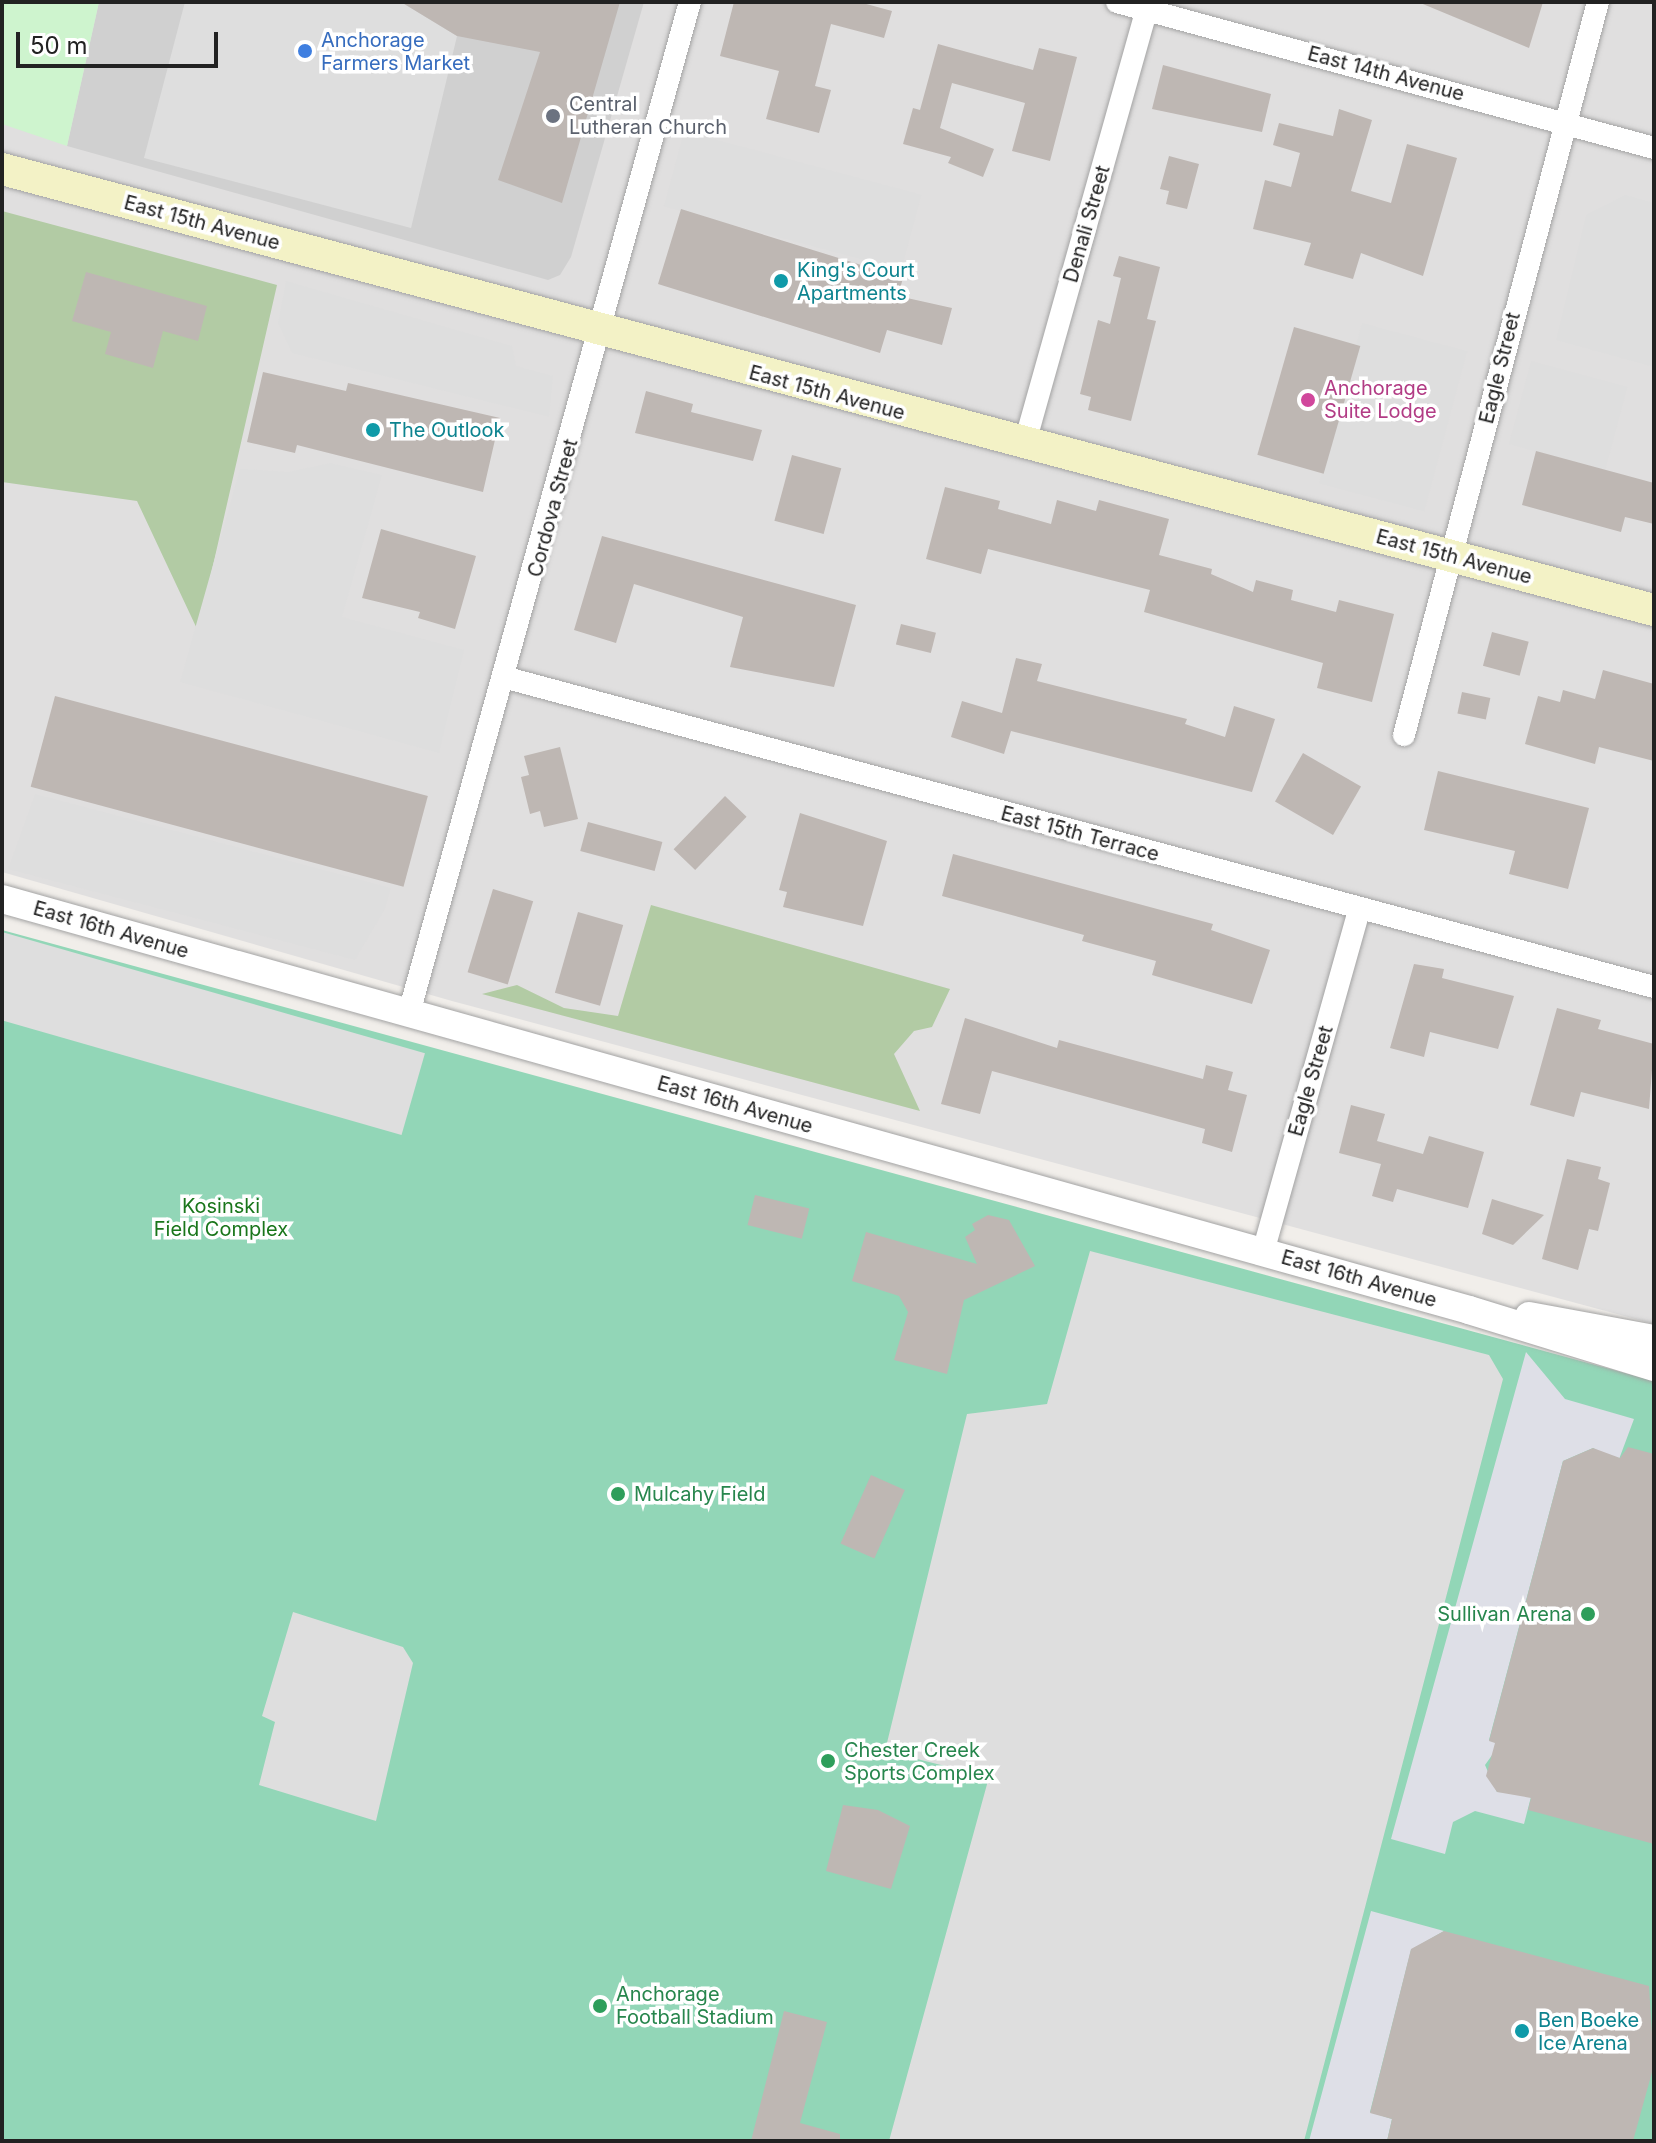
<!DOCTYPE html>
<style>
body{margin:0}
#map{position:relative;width:1656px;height:2143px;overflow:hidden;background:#f1eeea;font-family:Inter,sans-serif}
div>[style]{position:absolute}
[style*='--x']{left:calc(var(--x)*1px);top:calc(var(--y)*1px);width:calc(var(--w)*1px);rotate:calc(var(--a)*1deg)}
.residential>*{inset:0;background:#e0dfdf}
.religious>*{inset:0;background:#d0d0d0}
.forest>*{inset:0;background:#b2cba4}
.park>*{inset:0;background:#cef4ce}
.pitch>*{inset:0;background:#92d6b7}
.parking>*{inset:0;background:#dedede;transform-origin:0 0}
.plaza>*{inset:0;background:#dedfe7}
.building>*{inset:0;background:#beb7b3;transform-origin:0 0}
.roads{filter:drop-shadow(0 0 2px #a3a3a3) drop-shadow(0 0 2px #a3a3a3)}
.minor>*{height:22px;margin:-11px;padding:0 11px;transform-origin:11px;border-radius:11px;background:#fff}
.tertiary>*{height:28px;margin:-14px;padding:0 14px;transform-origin:14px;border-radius:14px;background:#fff}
.secondary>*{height:32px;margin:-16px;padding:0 16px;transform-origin:16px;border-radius:16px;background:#f3f2c6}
.dots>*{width:22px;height:22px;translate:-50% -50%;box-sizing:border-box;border:4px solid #fff;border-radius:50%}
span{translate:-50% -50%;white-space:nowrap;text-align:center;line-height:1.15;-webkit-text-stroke:7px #fff;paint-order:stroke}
.shop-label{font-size:20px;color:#366cbe}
.left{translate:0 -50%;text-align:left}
.street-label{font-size:20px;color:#222}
.worship-label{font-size:20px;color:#5b616d}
.culture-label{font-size:20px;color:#0d838f}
.hotel-label{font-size:20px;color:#b23c85}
.park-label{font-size:20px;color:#1a761b}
.leisure-label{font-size:20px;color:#27864d}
.right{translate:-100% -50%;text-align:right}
.frame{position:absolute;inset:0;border:4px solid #222;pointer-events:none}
.scale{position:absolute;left:16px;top:32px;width:202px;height:36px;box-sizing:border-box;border:4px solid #222;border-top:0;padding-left:10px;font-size:24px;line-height:28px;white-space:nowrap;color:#222;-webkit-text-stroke:6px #fff;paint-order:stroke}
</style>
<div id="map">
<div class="residential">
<div style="clip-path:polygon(2px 2px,1654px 2px,1654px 1324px,452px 1001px,2px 872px)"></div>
</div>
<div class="religious">
<div style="clip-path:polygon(99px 2px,644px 2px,571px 257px,560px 275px,548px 280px,67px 146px)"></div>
</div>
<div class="forest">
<div style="clip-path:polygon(2px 211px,277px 285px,198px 631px,137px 501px,2px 482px)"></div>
<div style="clip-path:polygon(651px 905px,950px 989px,932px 1027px,914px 1031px,894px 1054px,920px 1111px,482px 994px,517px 985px,564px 1008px,618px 1016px)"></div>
</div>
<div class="park">
<div style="clip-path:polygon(2px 2px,99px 2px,67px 146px,2px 124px)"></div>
</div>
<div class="pitch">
<div style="clip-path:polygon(2px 930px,1654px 1381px,1654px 2141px,2px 2141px)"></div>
</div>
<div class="parking">
<div style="clip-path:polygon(185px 2px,401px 2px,457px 36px,411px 228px,144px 158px)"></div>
<div style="left:684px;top:131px;width:246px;height:78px;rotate:15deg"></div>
<div style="clip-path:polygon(1625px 195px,1654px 203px,1654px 367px,1556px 340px,1586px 215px)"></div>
<div style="clip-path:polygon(286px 281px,512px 346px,516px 366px,553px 376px,549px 417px,292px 353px,278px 323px)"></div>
<div style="left:1362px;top:323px;width:109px;height:166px;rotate:15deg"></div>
<div style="left:1531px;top:361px;width:100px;height:86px;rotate:15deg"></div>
<div style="clip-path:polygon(330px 463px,382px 475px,342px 617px,464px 650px,439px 753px,180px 682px,240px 469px,289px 472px)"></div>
<div style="clip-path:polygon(35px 794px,391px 888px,385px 909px,355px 960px,8px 869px)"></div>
<div style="left:2px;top:932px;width:440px;height:85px;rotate:16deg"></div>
<div style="clip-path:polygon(1090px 1251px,1489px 1355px,1503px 1379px,1304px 2141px,889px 2141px,989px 1777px,885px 1751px,967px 1414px,1047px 1404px)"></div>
<div style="clip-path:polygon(293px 1612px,403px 1647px,413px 1663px,376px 1821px,259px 1785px,275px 1722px,262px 1716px)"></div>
</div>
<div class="plaza">
<div style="clip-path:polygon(1526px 1352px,1565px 1399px,1634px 1419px,1618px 1462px,1593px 1448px,1563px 1461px,1489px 1740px,1500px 1744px,1485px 1765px,1497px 1792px,1532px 1793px,1524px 1824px,1475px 1811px,1453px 1822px,1445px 1854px,1391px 1839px)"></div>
<div style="clip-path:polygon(1371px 1911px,1444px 1931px,1411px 1950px,1370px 2112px,1392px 2119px,1387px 2141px,1309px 2141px)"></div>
</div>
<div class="building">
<div style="clip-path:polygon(401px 2px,620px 2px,562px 203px,498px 180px,540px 52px,457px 36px)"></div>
<div style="clip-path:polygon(734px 2px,859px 2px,892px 11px,884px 38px,831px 24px,815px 86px,831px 90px,819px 133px,766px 119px,779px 71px,720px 56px)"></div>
<div style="clip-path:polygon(1418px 2px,1543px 2px,1529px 48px)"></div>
<div style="clip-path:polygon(938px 44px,1033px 70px,1039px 48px,1077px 57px,1050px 161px,1012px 151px,1025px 103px,952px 83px,940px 128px,994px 149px,983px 177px,948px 163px,951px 157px,903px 144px,913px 108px,920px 110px)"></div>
<div style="clip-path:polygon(1163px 65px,1271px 94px,1262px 132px,1152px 109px)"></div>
<div style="clip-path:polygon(1339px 109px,1372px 120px,1351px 191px,1391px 203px,1407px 144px,1457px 158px,1423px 276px,1361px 253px,1353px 279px,1304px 265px,1311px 243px,1253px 229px,1265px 180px,1291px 187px,1300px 153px,1273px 145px,1279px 123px,1333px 136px)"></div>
<div style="clip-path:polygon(1169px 156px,1199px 164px,1187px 209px,1166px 204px,1169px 191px,1160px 189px)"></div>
<div style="clip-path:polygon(681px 209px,903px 278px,898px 296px,952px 308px,942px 345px,887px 330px,880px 353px,658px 284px)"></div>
<div style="clip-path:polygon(1119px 256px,1160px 267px,1147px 319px,1156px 321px,1131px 421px,1088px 410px,1091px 397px,1080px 394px,1098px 320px,1110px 324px,1121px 278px,1113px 276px)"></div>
<div style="clip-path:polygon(86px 272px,207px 306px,198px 341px,163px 331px,153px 368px,105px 354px,111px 332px,72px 321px)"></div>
<div style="left:1294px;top:327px;width:69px;height:133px;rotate:16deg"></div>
<div style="clip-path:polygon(263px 372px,346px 391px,348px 383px,500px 418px,483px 492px,297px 445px,295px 453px,247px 442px)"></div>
<div style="clip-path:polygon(646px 391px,693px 404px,691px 412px,762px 430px,753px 461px,635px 433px)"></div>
<div style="clip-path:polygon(1536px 451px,1654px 483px,1654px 524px,1625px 517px,1621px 532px,1522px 505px)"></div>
<div style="left:792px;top:455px;width:51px;height:68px;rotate:15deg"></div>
<div style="clip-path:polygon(945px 487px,1000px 501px,998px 509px,1051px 524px,1057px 500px,1096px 511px,1099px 500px,1169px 519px,1159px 555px,1212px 569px,1211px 574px,1253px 592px,1256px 580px,1293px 590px,1291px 600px,1336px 612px,1339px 600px,1394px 614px,1372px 702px,1317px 688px,1323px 663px,1144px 612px,1150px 590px,988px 549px,981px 574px,926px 559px)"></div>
<div style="clip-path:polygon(381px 529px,476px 556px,455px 629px,418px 618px,420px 612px,362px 598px)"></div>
<div style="clip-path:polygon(602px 536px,856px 605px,834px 687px,730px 667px,743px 617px,634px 584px,616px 643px,574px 630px)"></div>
<div style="left:901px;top:624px;width:36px;height:21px;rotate:14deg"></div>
<div style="left:1492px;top:632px;width:38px;height:35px;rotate:15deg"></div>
<div style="clip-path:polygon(1016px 658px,1042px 664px,1037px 681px,1187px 719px,1185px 724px,1225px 737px,1234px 706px,1275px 719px,1252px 792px,1011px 731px,1004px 754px,951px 737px,962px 701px,1002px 713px)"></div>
<div style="clip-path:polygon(1603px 670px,1654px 684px,1654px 761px,1599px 747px,1595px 764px,1525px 744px,1538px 696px,1560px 702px,1563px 690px,1595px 699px)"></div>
<div style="left:1462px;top:692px;width:29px;height:22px;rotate:12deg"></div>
<div style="left:55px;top:696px;width:386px;height:94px;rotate:15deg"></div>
<div style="clip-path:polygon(560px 747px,578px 819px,544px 827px,540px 811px,530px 814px,521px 777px,529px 775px,524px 756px)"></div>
<div style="left:1303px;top:753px;width:67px;height:56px;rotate:30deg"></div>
<div style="clip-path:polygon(1438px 771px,1589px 808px,1568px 889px,1509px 874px,1515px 851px,1424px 830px)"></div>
<div style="left:725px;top:796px;width:30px;height:74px;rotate:44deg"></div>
<div style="clip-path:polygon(800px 813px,887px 841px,863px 926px,783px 907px,787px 892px,779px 890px)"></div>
<div style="left:588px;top:822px;width:77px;height:30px;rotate:15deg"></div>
<div style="clip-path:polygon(953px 854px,1213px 924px,1211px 930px,1270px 950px,1252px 1004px,1152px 975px,1156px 961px,1082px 941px,1084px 935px,942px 896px)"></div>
<div style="left:493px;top:889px;width:42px;height:87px;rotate:17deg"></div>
<div style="left:578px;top:912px;width:47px;height:84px;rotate:16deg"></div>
<div style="clip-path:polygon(1414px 964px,1444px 969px,1442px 978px,1514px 996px,1498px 1049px,1430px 1032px,1424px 1057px,1390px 1048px)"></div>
<div style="clip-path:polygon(1557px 1008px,1601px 1020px,1598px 1029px,1654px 1044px,1649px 1109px,1581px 1092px,1574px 1117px,1530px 1105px)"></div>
<div style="clip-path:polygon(965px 1018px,1057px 1048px,1059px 1040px,1203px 1079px,1206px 1065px,1233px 1072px,1228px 1090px,1247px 1095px,1232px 1152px,1202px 1143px,1205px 1129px,992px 1071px,980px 1114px,941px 1104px)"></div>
<div style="clip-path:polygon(1351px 1105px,1385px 1114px,1377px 1141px,1423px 1154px,1429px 1136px,1484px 1152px,1468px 1208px,1397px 1189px,1393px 1202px,1372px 1196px,1381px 1164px,1339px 1153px)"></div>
<div style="clip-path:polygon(1567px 1159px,1601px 1167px,1598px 1179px,1610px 1183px,1598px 1231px,1589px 1229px,1578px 1270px,1542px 1259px)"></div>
<div style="left:755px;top:1195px;width:56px;height:31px;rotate:14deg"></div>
<div style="clip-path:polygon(1492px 1199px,1544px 1215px,1513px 1245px,1482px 1234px)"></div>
<div style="clip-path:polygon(988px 1215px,1009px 1220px,1035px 1266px,964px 1300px,947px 1374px,894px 1360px,908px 1312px,899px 1296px,852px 1281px,866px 1232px,977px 1264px,965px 1237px,975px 1230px,972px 1224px)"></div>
<div style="clip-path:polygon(1628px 1447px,1654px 1454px,1654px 1844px,1528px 1810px,1531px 1798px,1497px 1792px,1486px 1776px,1495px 1743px,1489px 1741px,1563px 1461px,1593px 1448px,1620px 1458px)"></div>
<div style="left:871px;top:1475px;width:37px;height:75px;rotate:24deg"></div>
<div style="clip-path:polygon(843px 1805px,878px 1810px,910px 1826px,891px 1889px,826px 1871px)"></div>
<div style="clip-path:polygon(1444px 1931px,1649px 1986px,1654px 2065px,1633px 2141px,1387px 2141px,1392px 2119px,1370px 2113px,1411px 1949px)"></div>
<div style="clip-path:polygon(784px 2011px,827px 2022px,800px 2123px,840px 2134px,840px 2141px,751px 2141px)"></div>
</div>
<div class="roads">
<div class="minor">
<div style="--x:1117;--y:2;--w:556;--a:15.21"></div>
<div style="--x:1024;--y:446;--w:461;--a:-74.3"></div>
<div style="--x:507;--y:678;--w:1188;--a:15.08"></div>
<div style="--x:1404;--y:735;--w:758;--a:-75.18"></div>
<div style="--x:409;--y:1013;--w:1049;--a:-74.47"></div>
<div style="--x:1263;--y:1252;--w:355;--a:-74.3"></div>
</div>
<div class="tertiary">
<div style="--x:2;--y:899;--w:1523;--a:15.65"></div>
<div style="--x:1469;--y:1310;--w:194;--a:17.1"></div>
<div style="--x:1529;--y:1316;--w:127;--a:10.4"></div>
</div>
<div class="secondary">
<div style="--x:2;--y:169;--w:1710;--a:14.95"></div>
</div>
</div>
<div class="dots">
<div style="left:305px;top:51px;background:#3f7fe0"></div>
<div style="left:553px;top:116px;background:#6b7280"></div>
<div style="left:781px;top:281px;background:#0f9aa8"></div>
<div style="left:1308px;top:400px;background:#d1479c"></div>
<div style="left:373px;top:430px;background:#0f9aa8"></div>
<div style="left:618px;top:1494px;background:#2e9e5b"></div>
<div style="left:1588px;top:1614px;background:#2e9e5b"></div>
<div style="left:828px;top:1761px;background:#2e9e5b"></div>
<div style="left:600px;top:2006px;background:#2e9e5b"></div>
<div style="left:1522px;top:2031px;background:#0f9aa8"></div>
</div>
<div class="shop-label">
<span class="left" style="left:321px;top:52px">Anchorage<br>Farmers Market</span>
</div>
<div class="street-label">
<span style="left:1386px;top:74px;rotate:15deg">East 14th Avenue</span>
<span style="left:202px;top:223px;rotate:15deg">East 15th Avenue</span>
<span style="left:1087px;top:224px;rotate:-74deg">Denali Street</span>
<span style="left:1500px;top:368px;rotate:-76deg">Eagle Street</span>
<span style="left:827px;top:393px;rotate:15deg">East 15th Avenue</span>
<span style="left:553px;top:508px;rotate:-75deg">Cordova Street</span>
<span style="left:1454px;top:557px;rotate:15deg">East 15th Avenue</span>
<span style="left:1080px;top:834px;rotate:15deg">East 15th Terrace</span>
<span style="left:111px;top:930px;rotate:16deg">East 16th Avenue</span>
<span style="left:1311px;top:1081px;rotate:-74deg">Eagle Street</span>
<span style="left:735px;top:1105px;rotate:16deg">East 16th Avenue</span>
<span style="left:1359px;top:1279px;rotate:16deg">East 16th Avenue</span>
</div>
<div class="worship-label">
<span class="left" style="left:569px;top:116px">Central<br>Lutheran Church</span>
</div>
<div class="culture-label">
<span class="left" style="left:797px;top:282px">King's Court<br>Apartments</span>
<span class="left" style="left:389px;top:430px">The Outlook</span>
<span class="left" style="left:1538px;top:2032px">Ben Boeke<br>Ice Arena</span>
</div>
<div class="hotel-label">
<span class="left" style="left:1324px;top:400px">Anchorage<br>Suite Lodge</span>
</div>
<div class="park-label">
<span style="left:221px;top:1218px">Kosinski<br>Field Complex</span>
</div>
<div class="leisure-label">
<span class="left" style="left:634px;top:1494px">Mulcahy Field</span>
<span class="right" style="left:1572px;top:1614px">Sullivan Arena</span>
<span class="left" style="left:844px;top:1762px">Chester Creek<br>Sports Complex</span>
<span class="left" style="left:616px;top:2006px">Anchorage<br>Football Stadium</span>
</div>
<div class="frame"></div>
<div class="scale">50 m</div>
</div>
